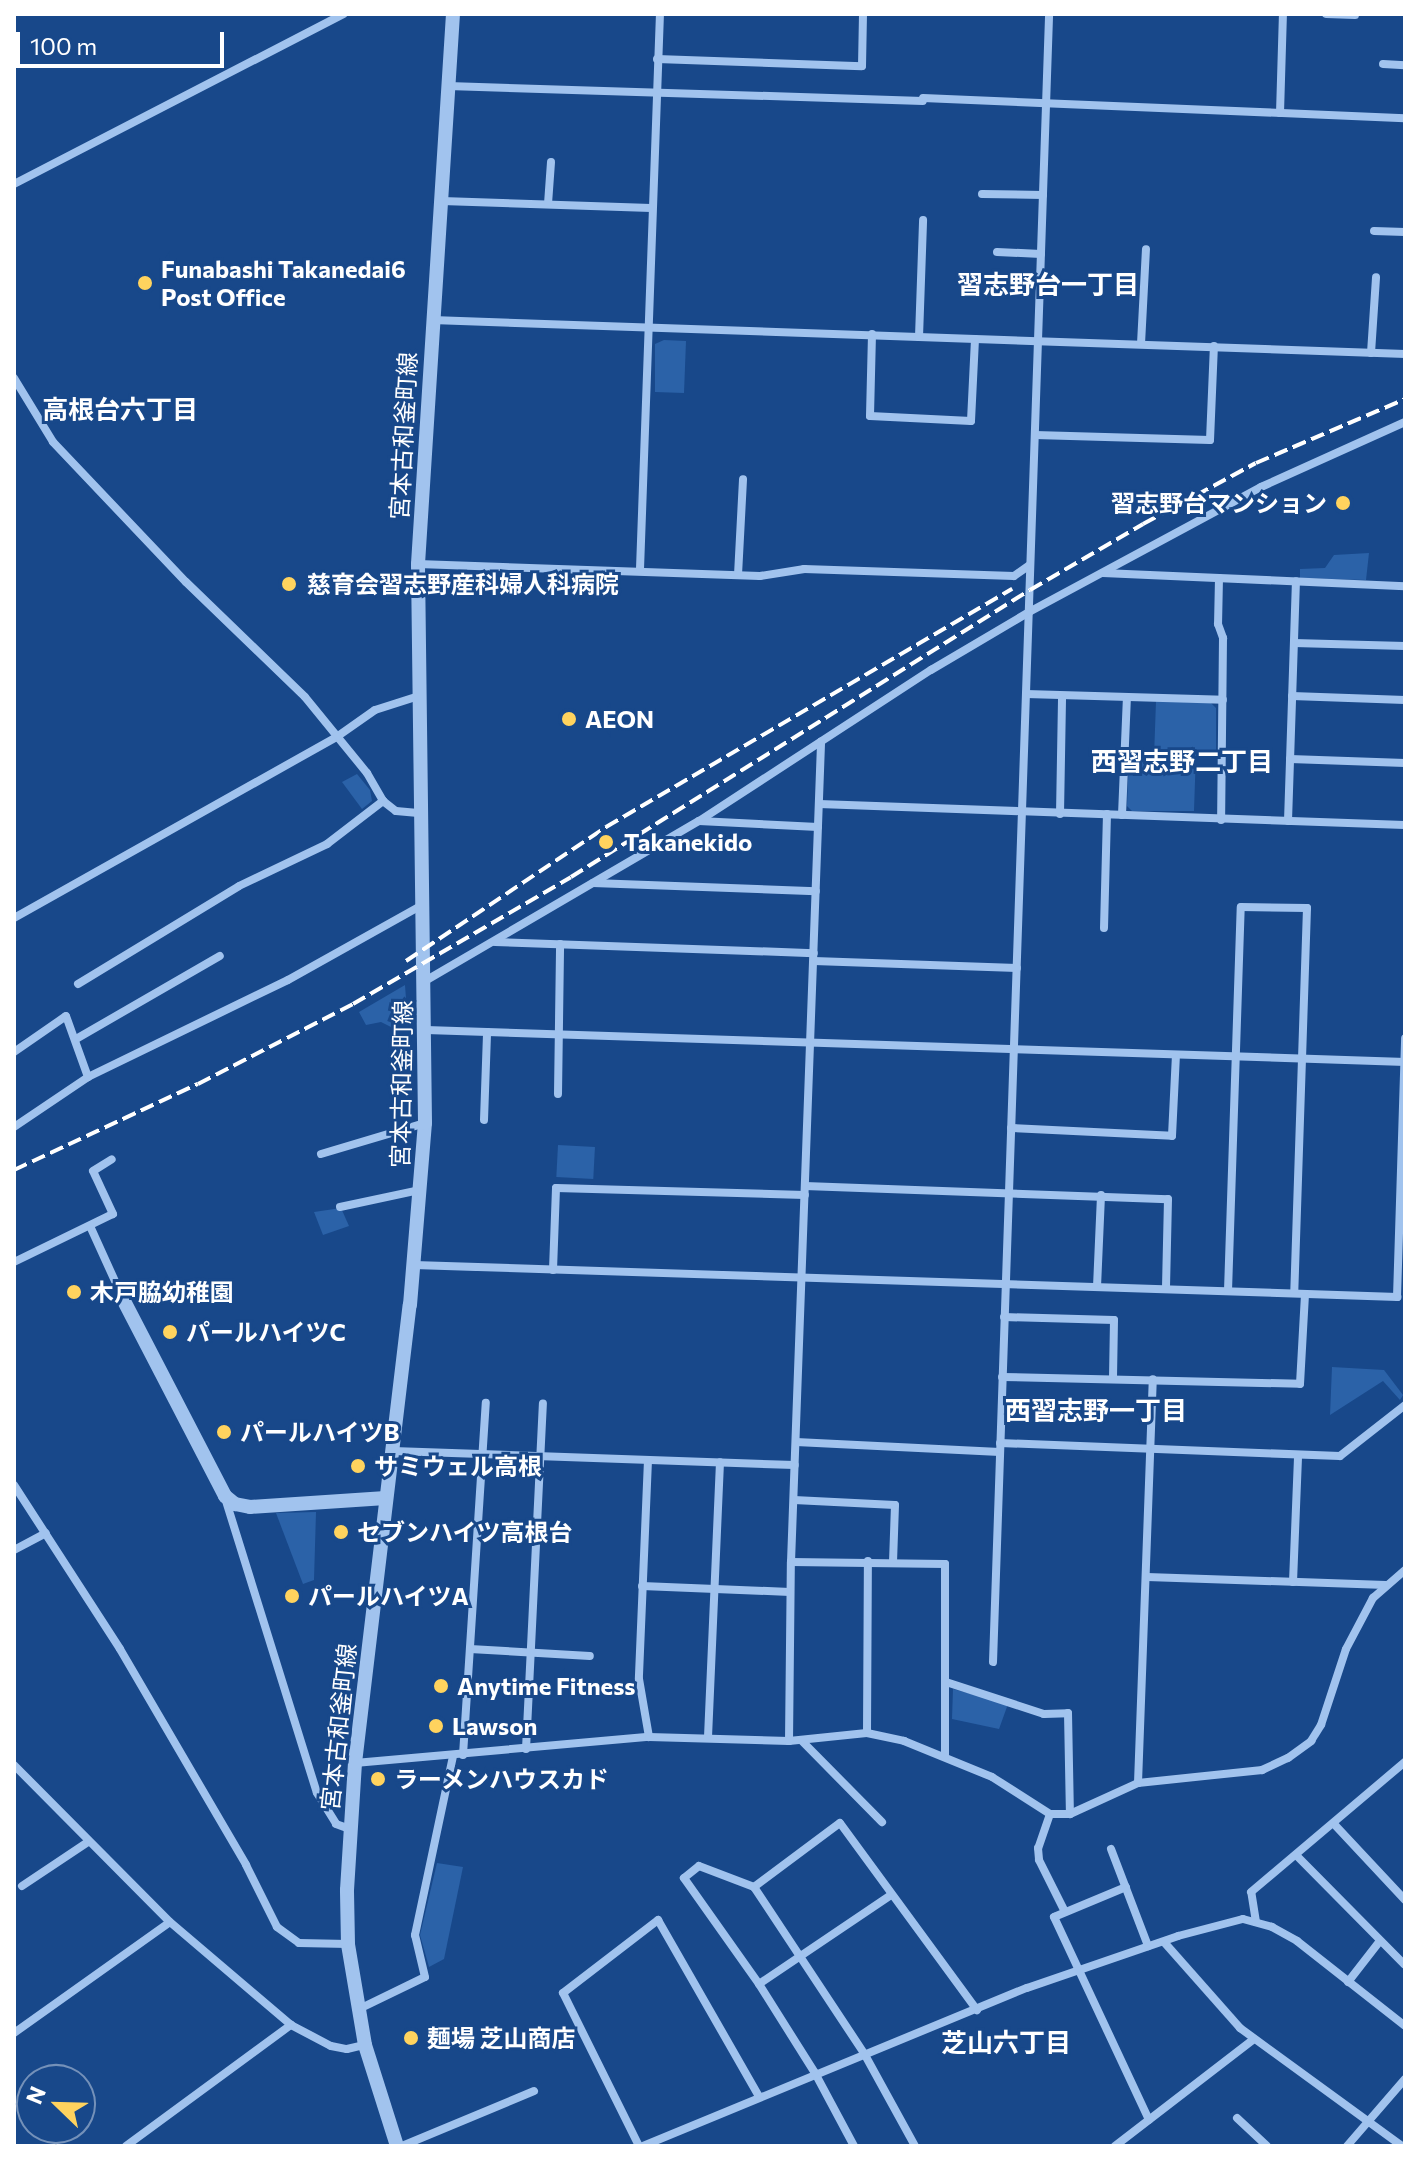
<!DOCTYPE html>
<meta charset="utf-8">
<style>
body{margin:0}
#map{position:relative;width:1419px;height:2160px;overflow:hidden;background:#18488a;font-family:Commissioner,"Noto Sans JP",sans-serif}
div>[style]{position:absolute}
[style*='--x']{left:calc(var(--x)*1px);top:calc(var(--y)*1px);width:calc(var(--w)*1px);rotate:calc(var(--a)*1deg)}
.green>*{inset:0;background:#2b62a8;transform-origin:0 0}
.minor>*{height:8px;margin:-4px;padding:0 4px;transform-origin:4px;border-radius:4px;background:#a1c3ee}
.tertiary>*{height:14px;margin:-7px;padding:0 7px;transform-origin:7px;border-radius:7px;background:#a1c3ee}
.rail>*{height:4px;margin-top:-2px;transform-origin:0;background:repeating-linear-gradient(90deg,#fff 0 14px,transparent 0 20px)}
.dots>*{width:22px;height:22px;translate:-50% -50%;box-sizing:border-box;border:4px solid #18488a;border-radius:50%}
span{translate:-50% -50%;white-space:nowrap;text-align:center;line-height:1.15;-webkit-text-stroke:6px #18488a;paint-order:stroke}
.poi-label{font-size:24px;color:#fff;font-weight:700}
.left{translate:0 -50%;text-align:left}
.right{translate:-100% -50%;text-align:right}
.street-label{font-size:24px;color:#fff}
.neighbourhood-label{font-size:26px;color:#fff;font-weight:700}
.frame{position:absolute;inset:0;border:16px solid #fff;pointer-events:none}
.north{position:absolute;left:16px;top:2064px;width:80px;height:80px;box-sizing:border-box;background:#18488a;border:2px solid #7491b9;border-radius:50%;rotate:293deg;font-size:22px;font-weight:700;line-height:32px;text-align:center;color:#fff}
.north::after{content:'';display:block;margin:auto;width:28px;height:36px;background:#ffd35e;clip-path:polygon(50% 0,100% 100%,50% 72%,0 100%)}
.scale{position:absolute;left:16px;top:32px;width:208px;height:36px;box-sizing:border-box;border:4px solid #fff;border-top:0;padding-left:10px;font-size:24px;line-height:28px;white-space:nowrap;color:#fff;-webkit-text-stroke:6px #18488a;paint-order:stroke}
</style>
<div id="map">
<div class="green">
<div style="clip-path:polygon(664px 340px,686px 341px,684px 393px,655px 392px,655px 344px)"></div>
<div style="clip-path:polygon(1369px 553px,1366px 580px,1300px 578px,1300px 569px,1325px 568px,1334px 555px)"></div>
<div style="clip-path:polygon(1156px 701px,1211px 703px,1216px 708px,1216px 752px,1196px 752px,1194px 811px,1132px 811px,1127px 806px,1129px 756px,1154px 757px)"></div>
<div style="clip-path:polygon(357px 774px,370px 790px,372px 801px,362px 809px,342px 782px)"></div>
<div style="clip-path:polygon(405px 985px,408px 1026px,399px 1031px,381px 1022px,366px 1025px,359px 1012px)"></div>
<div style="left:558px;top:1145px;width:37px;height:32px;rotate:3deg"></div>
<div style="clip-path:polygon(341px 1208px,349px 1226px,323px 1235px,314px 1212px)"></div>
<div style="clip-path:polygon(1332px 1367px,1384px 1370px,1403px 1395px,1400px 1400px,1383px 1381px,1330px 1415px)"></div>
<div style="clip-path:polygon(316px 1512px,314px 1580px,303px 1584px,276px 1513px)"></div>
<div style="clip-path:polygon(953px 1689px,1008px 1704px,999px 1729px,952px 1719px)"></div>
<div style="clip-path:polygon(437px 1863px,463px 1867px,444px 1959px,429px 1967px,420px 1935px)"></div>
</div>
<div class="minor">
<div style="--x:1326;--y:14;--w:29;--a:2"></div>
<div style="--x:657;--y:59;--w:205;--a:2"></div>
<div style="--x:862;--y:66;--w:52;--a:-88.9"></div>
<div style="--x:1383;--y:64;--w:22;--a:3"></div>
<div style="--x:448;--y:86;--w:475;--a:1.8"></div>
<div style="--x:923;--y:98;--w:482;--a:2.4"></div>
<div style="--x:1280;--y:113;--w:99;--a:-88.3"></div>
<div style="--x:14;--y:184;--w:371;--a:-27.3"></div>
<div style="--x:982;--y:194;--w:61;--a:0.9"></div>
<div style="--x:442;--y:201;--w:209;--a:1.9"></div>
<div style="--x:548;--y:204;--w:42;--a:-85.9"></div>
<div style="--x:1374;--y:231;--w:31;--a:2"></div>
<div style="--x:997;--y:252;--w:44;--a:2.6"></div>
<div style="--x:432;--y:320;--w:974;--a:2"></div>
<div style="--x:872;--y:334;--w:82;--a:91.4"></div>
<div style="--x:870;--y:416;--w:101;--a:2.8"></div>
<div style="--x:971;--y:421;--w:82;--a:-87.2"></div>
<div style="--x:919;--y:337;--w:117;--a:-88"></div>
<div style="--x:1141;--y:344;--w:95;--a:-87"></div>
<div style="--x:1371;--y:353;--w:76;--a:-86.2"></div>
<div style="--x:14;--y:378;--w:75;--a:58.6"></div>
<div style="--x:53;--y:442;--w:193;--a:46.5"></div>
<div style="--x:186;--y:582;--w:165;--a:44"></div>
<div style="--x:305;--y:697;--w:98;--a:50.8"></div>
<div style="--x:367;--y:773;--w:32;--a:60"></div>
<div style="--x:383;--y:801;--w:16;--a:38"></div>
<div style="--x:396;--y:811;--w:25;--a:5"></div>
<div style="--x:1035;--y:435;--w:175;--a:1.6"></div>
<div style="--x:1210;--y:440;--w:94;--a:-87.6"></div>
<div style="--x:418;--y:564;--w:342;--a:2"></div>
<div style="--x:760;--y:576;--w:45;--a:-9"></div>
<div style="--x:804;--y:569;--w:210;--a:1.9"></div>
<div style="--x:1014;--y:576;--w:19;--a:-35"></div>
<div style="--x:640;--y:569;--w:555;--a:-87.94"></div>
<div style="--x:1103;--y:573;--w:302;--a:2.5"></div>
<div style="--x:738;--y:575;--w:96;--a:-87"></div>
<div style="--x:1219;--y:578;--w:46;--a:91.2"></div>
<div style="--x:1218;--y:624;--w:15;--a:70"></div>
<div style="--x:1223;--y:638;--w:182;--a:90.6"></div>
<div style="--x:1294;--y:643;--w:111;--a:1.5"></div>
<div style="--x:1026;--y:694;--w:197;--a:1.7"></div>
<div style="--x:1292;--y:696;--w:113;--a:2"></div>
<div style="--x:1290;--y:759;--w:115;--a:2"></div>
<div style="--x:819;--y:804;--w:586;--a:2.05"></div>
<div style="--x:1060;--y:814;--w:118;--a:-89"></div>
<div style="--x:1122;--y:815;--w:117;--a:-87.6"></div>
<div style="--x:699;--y:821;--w:119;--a:2.9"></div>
<div style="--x:1288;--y:821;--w:240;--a:-88.1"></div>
<div style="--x:593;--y:883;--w:223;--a:2.1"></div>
<div style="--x:14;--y:918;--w:372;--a:-29.3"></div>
<div style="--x:338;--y:736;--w:45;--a:-35.1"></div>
<div style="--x:375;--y:710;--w:46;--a:-17.7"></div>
<div style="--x:1104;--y:928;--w:114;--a:-88.5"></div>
<div style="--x:495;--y:942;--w:319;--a:2"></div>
<div style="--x:814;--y:961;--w:203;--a:2"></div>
<div style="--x:425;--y:981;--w:317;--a:-30.3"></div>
<div style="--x:699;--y:821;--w:277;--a:-33.1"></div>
<div style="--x:931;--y:670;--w:114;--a:-30.6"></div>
<div style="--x:1029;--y:612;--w:264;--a:-28.3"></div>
<div style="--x:1261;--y:487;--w:158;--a:-24.3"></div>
<div style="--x:78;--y:984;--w:188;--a:-31.3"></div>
<div style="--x:239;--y:886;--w:98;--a:-25.5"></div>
<div style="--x:327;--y:844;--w:71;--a:-37.5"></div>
<div style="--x:426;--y:1030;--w:980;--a:1.87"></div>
<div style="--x:76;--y:1039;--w:166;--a:-30"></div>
<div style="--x:14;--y:1052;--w:63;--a:-34.7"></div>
<div style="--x:66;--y:1016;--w:65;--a:70.2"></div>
<div style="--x:558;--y:1094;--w:150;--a:-89.2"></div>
<div style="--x:484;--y:1120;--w:88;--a:-88"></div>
<div style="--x:14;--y:1127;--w:89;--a:-34"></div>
<div style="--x:88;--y:1077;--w:222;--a:-25.9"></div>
<div style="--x:288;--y:980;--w:154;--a:-29.2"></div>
<div style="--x:1011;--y:1128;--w:161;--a:2.8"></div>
<div style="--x:1172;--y:1136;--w:81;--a:-87.2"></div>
<div style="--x:321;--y:1154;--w:109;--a:-16.6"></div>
<div style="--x:805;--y:1186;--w:363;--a:2.1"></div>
<div style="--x:1168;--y:1199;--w:90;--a:91.3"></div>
<div style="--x:340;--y:1207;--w:82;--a:-12"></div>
<div style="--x:90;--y:1226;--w:82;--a:65.6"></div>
<div style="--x:14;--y:1262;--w:110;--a:-25.9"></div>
<div style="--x:113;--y:1214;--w:47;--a:-114.9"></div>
<div style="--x:93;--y:1171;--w:22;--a:-32"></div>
<div style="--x:414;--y:1265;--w:984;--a:1.86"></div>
<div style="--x:1397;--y:1297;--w:259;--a:-88.2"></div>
<div style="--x:553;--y:1270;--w:82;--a:-87.9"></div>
<div style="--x:556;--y:1188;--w:249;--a:1.6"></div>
<div style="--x:1097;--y:1287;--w:92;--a:-87.5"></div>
<div style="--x:1228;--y:1291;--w:384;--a:-88.1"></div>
<div style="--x:1241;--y:907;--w:66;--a:0.9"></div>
<div style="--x:1307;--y:908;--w:385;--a:91.9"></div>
<div style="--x:1004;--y:1317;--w:110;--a:1.6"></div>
<div style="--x:1114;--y:1320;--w:59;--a:91"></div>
<div style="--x:1002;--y:1377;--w:298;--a:1.3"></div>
<div style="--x:1300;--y:1384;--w:90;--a:-86.8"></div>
<div style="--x:796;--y:1442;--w:204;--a:2.8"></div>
<div style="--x:1000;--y:1443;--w:340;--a:2.2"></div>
<div style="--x:1340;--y:1456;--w:83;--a:-38.1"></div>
<div style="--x:393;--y:1451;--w:402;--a:2"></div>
<div style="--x:648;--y:1460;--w:219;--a:92.4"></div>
<div style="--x:639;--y:1679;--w:59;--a:80.2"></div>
<div style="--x:14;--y:1485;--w:195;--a:57.1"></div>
<div style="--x:120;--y:1649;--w:250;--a:59.7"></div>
<div style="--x:246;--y:1865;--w:69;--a:63.4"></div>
<div style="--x:277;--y:1927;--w:27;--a:36"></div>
<div style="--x:299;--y:1943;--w:49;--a:1.2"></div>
<div style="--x:794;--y:1500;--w:101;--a:2.8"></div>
<div style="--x:895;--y:1505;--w:57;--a:92"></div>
<div style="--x:226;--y:1501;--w:306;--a:72.7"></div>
<div style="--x:317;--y:1793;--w:36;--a:58"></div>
<div style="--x:336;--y:1824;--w:15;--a:20"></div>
<div style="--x:14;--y:1550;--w:36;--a:-28"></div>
<div style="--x:791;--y:1562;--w:154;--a:0.7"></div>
<div style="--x:945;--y:1564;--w:193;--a:90"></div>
<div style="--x:1147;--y:1577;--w:239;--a:1.9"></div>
<div style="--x:1293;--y:1582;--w:127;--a:-87.7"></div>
<div style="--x:642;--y:1586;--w:148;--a:2.3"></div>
<div style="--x:470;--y:1649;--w:120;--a:3.3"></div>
<div style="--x:993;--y:1662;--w:1649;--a:-88.05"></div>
<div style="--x:946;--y:1682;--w:103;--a:18.1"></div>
<div style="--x:1044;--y:1714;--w:24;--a:-2"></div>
<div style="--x:1068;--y:1713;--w:101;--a:88.9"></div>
<div style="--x:867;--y:1733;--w:172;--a:-89.7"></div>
<div style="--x:708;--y:1737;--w:275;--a:-87.5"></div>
<div style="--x:789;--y:1741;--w:179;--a:-89.4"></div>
<div style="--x:791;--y:1562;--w:821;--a:-87.9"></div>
<div style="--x:802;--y:1741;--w:114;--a:45.4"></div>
<div style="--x:526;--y:1749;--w:346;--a:-87.2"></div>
<div style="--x:463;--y:1755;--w:353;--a:-86.3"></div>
<div style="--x:355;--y:1763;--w:295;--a:-5.1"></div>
<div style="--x:649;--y:1737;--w:140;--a:1.6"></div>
<div style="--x:789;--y:1741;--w:78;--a:-5.9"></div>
<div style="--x:867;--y:1733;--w:38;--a:12"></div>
<div style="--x:904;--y:1741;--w:95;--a:22.2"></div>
<div style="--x:992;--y:1777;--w:69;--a:32.5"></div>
<div style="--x:1050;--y:1814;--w:20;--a:0"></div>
<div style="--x:1070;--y:1814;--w:75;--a:-24.5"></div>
<div style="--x:1138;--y:1783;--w:125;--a:-6"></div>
<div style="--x:1262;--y:1770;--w:29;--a:-25"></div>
<div style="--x:1288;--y:1758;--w:29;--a:-36"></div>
<div style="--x:1311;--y:1741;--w:19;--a:-58"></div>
<div style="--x:1321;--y:1725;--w:80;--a:-71.8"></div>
<div style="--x:1346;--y:1649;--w:58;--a:-62.1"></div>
<div style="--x:1373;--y:1598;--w:43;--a:-41.2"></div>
<div style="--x:14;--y:1765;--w:221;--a:45.2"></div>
<div style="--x:170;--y:1922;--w:159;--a:40.4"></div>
<div style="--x:291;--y:2025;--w:45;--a:27.7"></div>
<div style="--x:331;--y:2046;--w:16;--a:11"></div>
<div style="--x:347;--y:2049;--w:18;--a:-13"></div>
<div style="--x:1138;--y:1783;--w:404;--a:-87.9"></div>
<div style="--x:1050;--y:1814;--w:36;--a:109"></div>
<div style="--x:1038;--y:1848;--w:12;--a:85"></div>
<div style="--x:1039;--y:1860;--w:58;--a:63.4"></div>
<div style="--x:1334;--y:1824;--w:104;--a:46.9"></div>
<div style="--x:1111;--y:1849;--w:104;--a:69.1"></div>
<div style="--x:1297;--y:1856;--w:153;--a:45.3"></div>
<div style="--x:22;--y:1886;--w:79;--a:-33.7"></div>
<div style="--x:754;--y:1887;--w:107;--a:-36.7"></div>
<div style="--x:840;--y:1823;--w:232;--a:53.8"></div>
<div style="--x:1126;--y:1887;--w:78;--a:157.4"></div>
<div style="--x:1054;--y:1917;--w:224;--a:64.9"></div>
<div style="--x:1256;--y:1922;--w:30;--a:-99"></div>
<div style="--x:1251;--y:1892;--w:202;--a:-40.2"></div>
<div style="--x:1164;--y:1942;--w:115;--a:48.5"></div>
<div style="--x:1240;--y:2028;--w:200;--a:36.1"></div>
<div style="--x:1348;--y:1982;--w:51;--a:-52.2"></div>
<div style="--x:759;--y:1984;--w:159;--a:-34"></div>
<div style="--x:359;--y:2009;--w:73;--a:-25.9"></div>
<div style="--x:425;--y:1977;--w:43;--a:-103.4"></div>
<div style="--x:415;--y:1935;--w:183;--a:-78"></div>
<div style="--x:14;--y:2033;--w:191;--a:-35.4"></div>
<div style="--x:1237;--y:2118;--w:41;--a:43"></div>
<div style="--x:126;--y:2146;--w:205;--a:-36.3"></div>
<div style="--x:402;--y:2146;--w:143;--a:-22.6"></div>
<div style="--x:639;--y:2146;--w:171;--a:-116.4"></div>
<div style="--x:563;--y:1993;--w:120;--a:-37.5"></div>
<div style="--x:658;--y:1920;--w:203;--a:60.2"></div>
<div style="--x:643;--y:2146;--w:415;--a:-22.4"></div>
<div style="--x:1027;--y:1988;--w:160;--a:-19"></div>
<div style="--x:1178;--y:1936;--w:67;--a:-14.7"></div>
<div style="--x:1243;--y:1919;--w:30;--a:15"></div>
<div style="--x:1272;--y:1927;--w:29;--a:29"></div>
<div style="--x:1297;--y:1941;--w:137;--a:38.2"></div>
<div style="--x:854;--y:2146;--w:83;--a:-118.1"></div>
<div style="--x:815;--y:2073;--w:105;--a:-122.2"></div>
<div style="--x:759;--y:1984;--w:130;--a:-125.3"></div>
<div style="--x:684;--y:1878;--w:19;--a:-39"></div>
<div style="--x:699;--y:1866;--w:59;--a:20.9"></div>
<div style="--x:754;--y:1887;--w:201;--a:56.5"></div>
<div style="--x:865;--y:2055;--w:104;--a:61.2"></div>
<div style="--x:1115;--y:2146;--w:175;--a:-37.6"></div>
<div style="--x:1347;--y:2146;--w:89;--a:-49.1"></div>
</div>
<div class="tertiary">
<div style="--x:124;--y:1301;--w:220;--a:62.6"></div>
<div style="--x:225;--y:1496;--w:13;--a:39"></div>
<div style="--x:235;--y:1504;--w:15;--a:11"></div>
<div style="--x:250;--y:1507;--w:136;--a:-3.8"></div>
<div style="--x:397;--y:2146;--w:106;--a:-107.6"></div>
<div style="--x:365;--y:2045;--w:102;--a:-99.6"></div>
<div style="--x:348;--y:1944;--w:54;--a:-91.1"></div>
<div style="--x:347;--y:1890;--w:127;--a:-86.4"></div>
<div style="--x:355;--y:1763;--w:461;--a:-83.2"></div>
<div style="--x:410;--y:1305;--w:183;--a:-85.3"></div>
<div style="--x:425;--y:1123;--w:559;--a:-90.72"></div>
<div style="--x:418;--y:564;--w:551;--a:-86.36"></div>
</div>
<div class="rail">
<div style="--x:406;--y:961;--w:241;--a:-33.8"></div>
<div style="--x:606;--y:827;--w:471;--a:-30.4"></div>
<div style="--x:14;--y:1170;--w:203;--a:-25.1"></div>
<div style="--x:198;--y:1084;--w:174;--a:-27.3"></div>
<div style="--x:353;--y:1004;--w:252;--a:-30.2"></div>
<div style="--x:571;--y:877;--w:541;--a:-32.02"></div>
<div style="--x:1030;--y:590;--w:131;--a:-30.3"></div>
<div style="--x:1143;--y:524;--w:128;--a:-28.4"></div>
<div style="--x:1256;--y:463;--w:162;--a:-23.2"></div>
</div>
<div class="dots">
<div style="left:145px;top:283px;background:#ffd35e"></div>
<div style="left:1343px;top:503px;background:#ffd35e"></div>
<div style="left:289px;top:584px;background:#ffd35e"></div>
<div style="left:569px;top:719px;background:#ffd35e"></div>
<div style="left:606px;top:842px;background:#ffd35e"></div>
<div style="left:74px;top:1292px;background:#ffd35e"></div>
<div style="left:170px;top:1332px;background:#ffd35e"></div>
<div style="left:224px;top:1432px;background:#ffd35e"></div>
<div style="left:358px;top:1466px;background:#ffd35e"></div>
<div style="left:341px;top:1532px;background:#ffd35e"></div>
<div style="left:292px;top:1596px;background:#ffd35e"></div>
<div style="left:441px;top:1686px;background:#ffd35e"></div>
<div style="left:436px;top:1726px;background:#ffd35e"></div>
<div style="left:378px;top:1779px;background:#ffd35e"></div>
<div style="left:411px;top:2038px;background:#ffd35e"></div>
</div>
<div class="poi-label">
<span class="left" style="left:161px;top:283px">Funabashi Takanedai6<br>Post Office</span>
<span class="right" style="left:1327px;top:503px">習志野台マンション</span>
<span class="left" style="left:307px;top:584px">慈育会習志野産科婦人科病院</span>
<span class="left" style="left:585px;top:719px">AEON</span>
<span class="left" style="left:624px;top:842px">Takanekido</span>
<span class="left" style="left:90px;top:1292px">木戸脇幼稚園</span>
<span class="left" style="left:186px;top:1332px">パールハイツC</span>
<span class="left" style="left:240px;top:1432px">パールハイツB</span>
<span class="left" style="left:374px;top:1466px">サミウェル高根</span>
<span class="left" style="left:357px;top:1532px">セブンハイツ高根台</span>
<span class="left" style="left:308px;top:1596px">パールハイツA</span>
<span class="left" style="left:457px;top:1686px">Anytime Fitness</span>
<span class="left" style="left:452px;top:1726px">Lawson</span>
<span class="left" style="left:394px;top:1779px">ラーメンハウスカド</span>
<span class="left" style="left:427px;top:2038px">麺場 芝山商店</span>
</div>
<div class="street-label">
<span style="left:403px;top:436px;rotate:-87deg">宮本古和釜町線</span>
<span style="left:401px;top:1084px;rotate:-89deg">宮本古和釜町線</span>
<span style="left:338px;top:1727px;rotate:-84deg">宮本古和釜町線</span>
</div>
<div class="neighbourhood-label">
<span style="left:1048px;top:284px">習志野台一丁目</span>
<span style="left:120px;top:409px">高根台六丁目</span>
<span style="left:1182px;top:761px">西習志野二丁目</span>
<span style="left:1096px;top:1410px">西習志野一丁目</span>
<span style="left:1006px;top:2042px">芝山六丁目</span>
</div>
<div class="frame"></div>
<div class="north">N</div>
<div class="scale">100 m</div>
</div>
